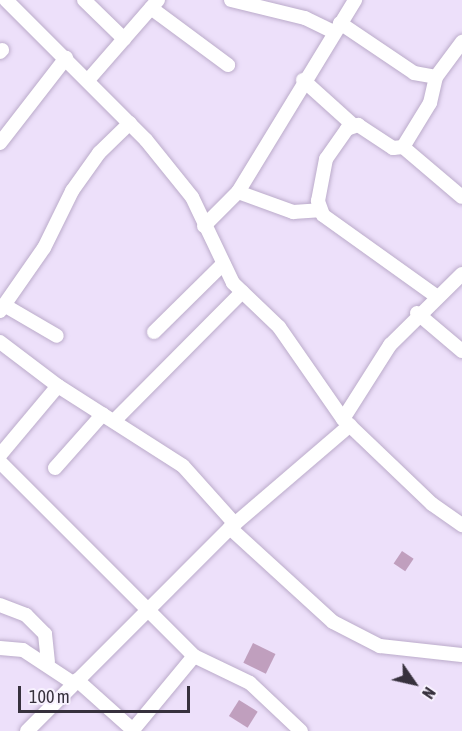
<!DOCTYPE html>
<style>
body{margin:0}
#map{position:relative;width:462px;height:731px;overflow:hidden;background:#ede0fa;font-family:"Asap Condensed",sans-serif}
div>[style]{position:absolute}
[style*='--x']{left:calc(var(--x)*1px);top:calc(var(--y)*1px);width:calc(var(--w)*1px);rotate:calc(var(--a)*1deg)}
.building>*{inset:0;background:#c09fbe;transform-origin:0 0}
.roads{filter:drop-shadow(0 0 2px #bbabca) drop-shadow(0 0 2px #bbabca)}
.minor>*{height:14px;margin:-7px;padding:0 7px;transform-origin:7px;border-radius:7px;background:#fff}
span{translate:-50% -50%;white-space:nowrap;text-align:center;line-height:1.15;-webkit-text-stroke:4.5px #f7f1fe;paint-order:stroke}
.north{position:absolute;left:384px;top:653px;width:60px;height:60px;-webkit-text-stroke:4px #f7f1fe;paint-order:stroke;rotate:124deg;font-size:16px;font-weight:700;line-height:24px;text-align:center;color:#37313d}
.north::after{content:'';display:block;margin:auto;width:21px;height:27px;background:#37313d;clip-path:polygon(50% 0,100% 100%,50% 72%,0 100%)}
.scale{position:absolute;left:18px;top:686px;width:172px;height:27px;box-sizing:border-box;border:3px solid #37313d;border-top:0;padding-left:8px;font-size:18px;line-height:21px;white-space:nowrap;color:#37313d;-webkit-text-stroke:4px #f7f1fe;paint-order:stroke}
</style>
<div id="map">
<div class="building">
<div style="left:402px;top:551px;width:14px;height:15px;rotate:34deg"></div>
<div style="left:253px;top:643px;width:25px;height:22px;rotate:26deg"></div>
<div style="left:239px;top:700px;width:22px;height:19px;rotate:32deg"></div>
</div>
<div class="roads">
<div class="minor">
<div style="--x:6;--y:0;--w:198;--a:45"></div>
<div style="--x:146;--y:140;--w:73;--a:51.1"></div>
<div style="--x:192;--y:197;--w:95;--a:64.5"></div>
<div style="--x:233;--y:283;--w:64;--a:43.7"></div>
<div style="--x:279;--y:327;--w:112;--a:55.2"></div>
<div style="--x:343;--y:419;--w:123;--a:43.7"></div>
<div style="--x:432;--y:504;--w:37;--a:35"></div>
<div style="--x:84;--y:0;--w:56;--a:44.3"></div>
<div style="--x:231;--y:0;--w:76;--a:13.7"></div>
<div style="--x:305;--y:18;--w:32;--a:26"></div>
<div style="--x:151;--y:8;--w:96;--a:36.5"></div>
<div style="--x:340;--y:23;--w:89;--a:34"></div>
<div style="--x:414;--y:73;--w:22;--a:10"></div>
<div style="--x:0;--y:52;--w:3;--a:-45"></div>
<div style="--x:89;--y:79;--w:105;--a:-48.9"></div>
<div style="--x:303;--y:80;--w:67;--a:42"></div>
<div style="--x:0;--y:143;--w:108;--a:-52.2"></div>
<div style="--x:403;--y:147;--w:77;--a:40.3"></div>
<div style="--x:238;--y:192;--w:59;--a:20"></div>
<div style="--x:293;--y:212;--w:26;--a:-4"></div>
<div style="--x:204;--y:226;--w:48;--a:-45"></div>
<div style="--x:238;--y:192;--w:225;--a:-58.6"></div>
<div style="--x:436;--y:296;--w:139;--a:-144.4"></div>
<div style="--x:323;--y:215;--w:15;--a:-110"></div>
<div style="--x:318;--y:201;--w:43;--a:-79.2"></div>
<div style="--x:326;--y:159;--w:37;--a:-55"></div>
<div style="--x:347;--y:129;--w:12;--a:-20"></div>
<div style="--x:358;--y:125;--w:42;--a:33.3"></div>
<div style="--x:393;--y:148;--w:10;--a:-6"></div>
<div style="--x:403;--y:147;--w:52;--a:-58.5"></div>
<div style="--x:430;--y:103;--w:27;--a:-77"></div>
<div style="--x:436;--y:77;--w:44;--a:-53.4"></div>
<div style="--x:4;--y:305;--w:61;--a:30.3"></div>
<div style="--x:0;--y:311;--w:77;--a:-55.1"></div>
<div style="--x:44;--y:248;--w:64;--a:-63.8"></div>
<div style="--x:72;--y:191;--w:47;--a:-54.6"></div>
<div style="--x:99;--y:153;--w:43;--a:-44.1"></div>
<div style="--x:417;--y:313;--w:59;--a:40.2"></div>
<div style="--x:154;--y:332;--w:97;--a:-44.6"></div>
<div style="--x:0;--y:342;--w:73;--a:37.2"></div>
<div style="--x:58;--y:386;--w:148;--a:32.6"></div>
<div style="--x:183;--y:466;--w:78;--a:48.1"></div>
<div style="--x:343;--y:419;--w:88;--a:-57.6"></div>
<div style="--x:390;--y:345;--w:101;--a:-44.6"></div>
<div style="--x:114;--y:421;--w:182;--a:-45.2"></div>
<div style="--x:0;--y:455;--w:90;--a:-50"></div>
<div style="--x:0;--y:462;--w:274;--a:45"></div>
<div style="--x:194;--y:656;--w:62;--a:25.7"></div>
<div style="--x:250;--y:683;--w:70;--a:43.3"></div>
<div style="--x:55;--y:468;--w:72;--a:-48.4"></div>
<div style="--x:230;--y:528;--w:139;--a:42.4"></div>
<div style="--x:333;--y:622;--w:53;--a:27.1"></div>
<div style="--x:380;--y:646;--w:82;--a:6.3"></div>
<div style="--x:0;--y:605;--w:28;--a:21"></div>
<div style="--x:26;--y:615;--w:27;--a:45"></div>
<div style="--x:45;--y:634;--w:28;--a:84"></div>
<div style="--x:0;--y:648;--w:23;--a:5"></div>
<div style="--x:23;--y:650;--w:60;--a:33.4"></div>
<div style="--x:77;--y:680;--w:76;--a:41.8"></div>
<div style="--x:27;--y:731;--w:287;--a:-45"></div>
<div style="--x:230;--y:528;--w:158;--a:-40.6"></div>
<div style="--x:132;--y:731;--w:97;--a:-50.4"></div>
</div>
</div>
<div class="north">N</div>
<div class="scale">100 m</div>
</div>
